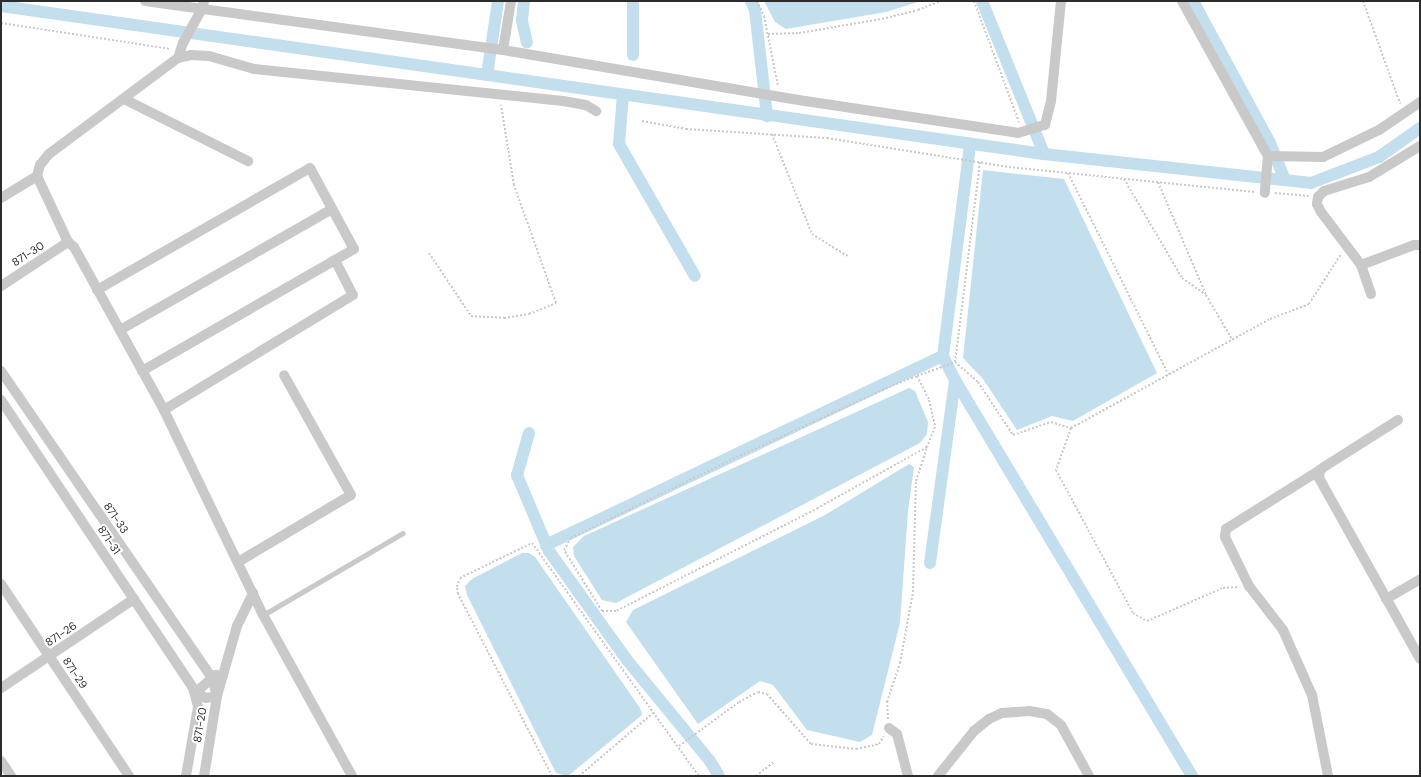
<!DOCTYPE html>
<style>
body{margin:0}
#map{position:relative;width:1421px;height:777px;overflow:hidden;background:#fff;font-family:"DM Sans",sans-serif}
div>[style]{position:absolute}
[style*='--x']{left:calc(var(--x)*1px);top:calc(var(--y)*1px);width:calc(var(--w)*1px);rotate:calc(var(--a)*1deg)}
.water>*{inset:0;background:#c3deed}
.canal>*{height:12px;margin:-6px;padding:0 6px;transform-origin:6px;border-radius:6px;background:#c3deed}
.path>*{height:2px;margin-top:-1px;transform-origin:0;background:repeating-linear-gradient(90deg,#c9c9c9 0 2px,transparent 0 4px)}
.service>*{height:5px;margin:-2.5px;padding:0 2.5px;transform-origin:2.5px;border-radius:2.5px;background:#c9c9c9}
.minor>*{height:10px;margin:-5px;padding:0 5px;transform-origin:5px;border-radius:5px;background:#c9c9c9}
span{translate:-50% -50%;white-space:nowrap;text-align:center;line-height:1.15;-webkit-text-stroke:4px #fff;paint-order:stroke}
.street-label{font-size:11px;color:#2c2c2c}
.frame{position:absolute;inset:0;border:2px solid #2c2c2c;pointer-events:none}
</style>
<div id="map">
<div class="water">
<div style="clip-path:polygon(764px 1px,921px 1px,886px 12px,786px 29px,775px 22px)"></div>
<div style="clip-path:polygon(983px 170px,1064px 179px,1157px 373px,1073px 421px,1052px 416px,1017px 430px,983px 379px,963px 358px)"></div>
<div style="clip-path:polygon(909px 388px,915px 391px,928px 422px,927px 434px,920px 443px,616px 603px,602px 600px,574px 556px,573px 547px,584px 536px)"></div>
<div style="clip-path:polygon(909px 464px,914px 467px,908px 511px,900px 623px,872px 735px,860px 742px,807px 730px,773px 685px,760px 681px,698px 724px,626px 622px,633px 610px,825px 515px)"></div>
<div style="clip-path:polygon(522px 553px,529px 553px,535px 557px,640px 708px,642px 715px,568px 776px,556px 773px,467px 595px,465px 586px,472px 579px)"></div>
</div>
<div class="canal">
<div style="--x:524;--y:1;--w:20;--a:96"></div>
<div style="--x:522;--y:21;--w:22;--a:77"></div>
<div style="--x:633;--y:1;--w:54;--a:90"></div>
<div style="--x:751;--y:1;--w:10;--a:66"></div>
<div style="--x:755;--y:10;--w:107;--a:83.5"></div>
<div style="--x:982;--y:1;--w:165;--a:67.9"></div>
<div style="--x:1193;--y:1;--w:162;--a:61.5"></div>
<div style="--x:1270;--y:143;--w:40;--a:68"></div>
<div style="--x:1;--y:6;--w:1053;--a:8.08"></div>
<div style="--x:1044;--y:154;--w:269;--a:6.2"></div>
<div style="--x:1311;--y:183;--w:73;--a:-20.9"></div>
<div style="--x:1379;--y:157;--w:50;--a:-35.3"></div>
<div style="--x:487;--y:75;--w:75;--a:-81.5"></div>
<div style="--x:623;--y:95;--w:49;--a:94.7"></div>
<div style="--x:619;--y:144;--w:152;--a:60.1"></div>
<div style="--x:955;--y:380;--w:462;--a:59.1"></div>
<div style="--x:529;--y:433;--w:44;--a:105.9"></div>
<div style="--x:517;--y:475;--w:82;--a:67.2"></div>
<div style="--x:549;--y:551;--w:134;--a:54.4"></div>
<div style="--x:627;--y:660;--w:131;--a:50.6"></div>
<div style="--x:710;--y:761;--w:17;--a:59"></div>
<div style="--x:546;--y:545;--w:440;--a:-25.5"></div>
<div style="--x:943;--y:356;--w:214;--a:-82.7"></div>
<div style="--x:930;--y:563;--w:185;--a:-82.2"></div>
<div style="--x:955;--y:380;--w:27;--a:-117"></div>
</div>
<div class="path">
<div style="--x:757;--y:1;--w:17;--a:65"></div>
<div style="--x:764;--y:16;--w:71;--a:78.7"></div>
<div style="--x:974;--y:1;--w:129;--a:69.6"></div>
<div style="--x:1363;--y:1;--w:109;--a:70.1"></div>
<div style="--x:1;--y:23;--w:171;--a:8.7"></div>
<div style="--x:768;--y:34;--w:31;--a:-2"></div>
<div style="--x:799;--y:33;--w:84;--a:-9.6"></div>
<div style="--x:882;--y:19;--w:37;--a:-14"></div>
<div style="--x:918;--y:10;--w:24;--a:-22"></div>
<div style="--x:642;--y:121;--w:45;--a:10.3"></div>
<div style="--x:686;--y:129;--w:141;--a:3.7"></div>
<div style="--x:827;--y:138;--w:184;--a:9.1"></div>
<div style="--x:1009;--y:167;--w:247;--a:5.8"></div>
<div style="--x:772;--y:134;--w:108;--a:68.2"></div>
<div style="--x:812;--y:234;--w:44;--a:31.9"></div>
<div style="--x:980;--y:162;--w:202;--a:97.1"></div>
<div style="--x:955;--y:362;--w:30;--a:41"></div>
<div style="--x:978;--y:382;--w:64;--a:56.6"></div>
<div style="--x:1013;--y:435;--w:40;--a:-18.9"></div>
<div style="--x:1051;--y:422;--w:21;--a:17"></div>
<div style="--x:1071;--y:428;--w:227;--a:-28.7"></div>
<div style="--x:1270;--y:319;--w:42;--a:-21"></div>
<div style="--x:1309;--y:304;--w:59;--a:-57.4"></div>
<div style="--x:1068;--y:173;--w:225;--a:63.5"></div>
<div style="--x:1124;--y:179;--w:115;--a:59.6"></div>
<div style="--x:1182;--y:278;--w:29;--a:35"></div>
<div style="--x:1206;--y:295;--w:51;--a:59.4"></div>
<div style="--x:1158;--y:182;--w:123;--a:67"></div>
<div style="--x:1275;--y:193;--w:34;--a:5"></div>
<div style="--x:429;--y:253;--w:76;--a:56.3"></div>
<div style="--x:471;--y:316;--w:33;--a:3"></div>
<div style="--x:504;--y:318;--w:25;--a:-9"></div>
<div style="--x:529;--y:314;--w:29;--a:-22"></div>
<div style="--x:556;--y:303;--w:125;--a:-109.6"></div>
<div style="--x:514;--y:185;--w:81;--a:-99.2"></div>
<div style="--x:917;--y:376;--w:27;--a:63"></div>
<div style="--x:929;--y:400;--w:28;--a:77"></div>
<div style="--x:935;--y:427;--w:22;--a:112"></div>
<div style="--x:927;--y:447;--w:125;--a:150.8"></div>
<div style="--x:818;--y:508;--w:227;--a:153"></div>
<div style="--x:616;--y:611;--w:14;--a:180"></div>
<div style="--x:602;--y:611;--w:72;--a:-121.9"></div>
<div style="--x:564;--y:550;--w:14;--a:-60"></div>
<div style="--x:571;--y:538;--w:180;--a:-26"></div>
<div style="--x:733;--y:459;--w:179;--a:-24.7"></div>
<div style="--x:896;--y:384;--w:22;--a:-21"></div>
<div style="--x:917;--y:376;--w:40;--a:-20.2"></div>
<div style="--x:1071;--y:428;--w:45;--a:109.7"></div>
<div style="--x:1056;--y:470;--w:162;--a:61.7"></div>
<div style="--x:1133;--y:613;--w:16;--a:30"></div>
<div style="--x:1147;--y:621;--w:83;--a:-23.5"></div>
<div style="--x:1223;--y:588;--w:16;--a:-4"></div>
<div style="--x:888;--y:719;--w:17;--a:-93"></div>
<div style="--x:887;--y:702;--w:41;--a:-71.6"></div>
<div style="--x:900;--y:663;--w:72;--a:-79.6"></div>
<div style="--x:913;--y:592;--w:111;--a:-88.5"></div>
<div style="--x:916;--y:481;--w:36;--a:-72"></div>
<div style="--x:679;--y:746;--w:74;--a:-36.3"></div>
<div style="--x:739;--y:702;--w:21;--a:-28"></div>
<div style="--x:758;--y:692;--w:9;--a:13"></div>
<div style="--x:767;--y:694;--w:67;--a:48.7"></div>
<div style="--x:811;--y:744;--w:45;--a:6.3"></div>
<div style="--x:856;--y:749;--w:24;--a:-12"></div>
<div style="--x:879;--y:744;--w:9;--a:-58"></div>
<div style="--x:552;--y:776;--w:205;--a:-117.3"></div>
<div style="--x:458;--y:594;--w:7;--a:-98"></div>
<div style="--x:457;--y:587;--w:9;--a:-72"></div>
<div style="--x:460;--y:578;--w:80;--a:-25.9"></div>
<div style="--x:532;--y:543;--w:287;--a:54.4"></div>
<div style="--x:579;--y:776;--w:97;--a:-40.4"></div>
<div style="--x:756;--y:776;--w:23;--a:-38"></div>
</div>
<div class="service">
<div style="--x:263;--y:615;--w:162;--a:-30.4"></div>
</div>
<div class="minor">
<div style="--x:145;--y:1;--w:361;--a:7.8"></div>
<div style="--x:503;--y:50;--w:306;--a:9.6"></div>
<div style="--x:805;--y:101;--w:215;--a:8.5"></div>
<div style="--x:1018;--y:133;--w:28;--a:-17"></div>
<div style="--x:1045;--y:125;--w:25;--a:-76"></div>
<div style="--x:1051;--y:101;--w:100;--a:-84.3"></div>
<div style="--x:1182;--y:1;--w:177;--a:61"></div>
<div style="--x:1268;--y:156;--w:37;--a:95"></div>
<div style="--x:503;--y:50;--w:50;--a:-80.7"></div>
<div style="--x:178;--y:58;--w:16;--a:-72"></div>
<div style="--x:183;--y:43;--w:39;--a:-61"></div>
<div style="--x:202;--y:9;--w:8;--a:-76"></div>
<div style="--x:124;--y:99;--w:139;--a:26.6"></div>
<div style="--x:1268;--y:156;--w:55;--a:1"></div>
<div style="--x:1323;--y:157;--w:62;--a:-25.7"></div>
<div style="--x:1379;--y:130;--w:50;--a:-34.3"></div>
<div style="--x:1;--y:198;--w:42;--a:-31.4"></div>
<div style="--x:1361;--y:265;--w:57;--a:-20.7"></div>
<div style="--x:1414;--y:245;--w:6;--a:0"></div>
<div style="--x:1;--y:286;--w:80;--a:-33.3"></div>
<div style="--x:97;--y:290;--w:245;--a:-29.8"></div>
<div style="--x:310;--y:168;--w:92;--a:61.5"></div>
<div style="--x:354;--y:249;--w:22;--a:150"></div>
<div style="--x:335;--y:260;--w:39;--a:63"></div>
<div style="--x:353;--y:295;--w:221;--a:148.7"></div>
<div style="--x:1371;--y:294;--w:31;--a:-109"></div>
<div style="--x:1361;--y:265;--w:66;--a:-127"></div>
<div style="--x:1321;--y:212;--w:9;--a:-117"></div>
<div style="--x:1317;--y:204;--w:7;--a:-82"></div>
<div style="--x:1318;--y:197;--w:8;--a:-45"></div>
<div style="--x:1324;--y:191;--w:47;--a:-17.3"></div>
<div style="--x:1369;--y:177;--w:60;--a:-31.3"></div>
<div style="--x:120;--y:330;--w:244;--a:-29.7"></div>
<div style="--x:1;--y:371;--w:373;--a:55.5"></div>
<div style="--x:212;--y:678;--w:19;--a:74"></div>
<div style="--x:217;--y:696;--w:81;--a:99.2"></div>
<div style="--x:142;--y:371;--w:223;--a:-29.9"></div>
<div style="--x:1;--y:400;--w:346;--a:56.3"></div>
<div style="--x:193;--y:688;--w:20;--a:75"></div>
<div style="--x:198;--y:707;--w:70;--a:99.9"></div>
<div style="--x:1398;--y:420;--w:88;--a:147.6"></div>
<div style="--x:1324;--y:467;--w:5;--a:143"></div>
<div style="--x:1320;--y:470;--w:8;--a:97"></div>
<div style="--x:1319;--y:478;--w:207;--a:60.8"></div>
<div style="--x:1320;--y:470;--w:111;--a:147.9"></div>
<div style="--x:1226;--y:529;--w:8;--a:97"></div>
<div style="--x:1225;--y:537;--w:55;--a:63.9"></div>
<div style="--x:1249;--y:586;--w:56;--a:52.3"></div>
<div style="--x:1283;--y:630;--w:71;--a:66"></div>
<div style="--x:1312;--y:695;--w:83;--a:78.8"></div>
<div style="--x:238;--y:562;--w:131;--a:-30.7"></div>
<div style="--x:351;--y:495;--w:137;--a:-119.2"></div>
<div style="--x:1;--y:584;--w:231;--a:56.3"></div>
<div style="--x:1386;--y:599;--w:39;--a:-30"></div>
<div style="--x:1;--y:688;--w:160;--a:-33.8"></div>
<div style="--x:195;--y:693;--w:12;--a:24"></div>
<div style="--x:206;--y:698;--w:11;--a:-10"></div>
<div style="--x:217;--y:696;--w:73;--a:-74.1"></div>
<div style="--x:237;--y:626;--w:37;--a:-64"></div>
<div style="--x:195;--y:693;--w:28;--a:-41"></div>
<div style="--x:889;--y:728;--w:10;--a:37"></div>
<div style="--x:897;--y:734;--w:43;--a:75.3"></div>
<div style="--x:1;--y:761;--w:18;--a:56"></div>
<div style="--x:352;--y:776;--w:184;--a:-118.9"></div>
<div style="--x:263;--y:615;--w:228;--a:-115.8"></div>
<div style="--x:164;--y:410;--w:186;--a:-118.9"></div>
<div style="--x:74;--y:247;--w:8;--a:-140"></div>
<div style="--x:68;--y:242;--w:73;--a:-115.2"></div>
<div style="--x:37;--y:176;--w:11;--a:-75"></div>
<div style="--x:40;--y:165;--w:14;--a:-51"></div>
<div style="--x:49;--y:154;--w:161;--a:-36.7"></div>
<div style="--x:178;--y:58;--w:13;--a:-13"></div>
<div style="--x:191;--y:55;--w:18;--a:3"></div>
<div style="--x:209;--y:56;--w:47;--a:16.1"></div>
<div style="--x:254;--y:69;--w:311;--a:5.9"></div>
<div style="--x:563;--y:101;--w:23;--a:10"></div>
<div style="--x:586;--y:105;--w:12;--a:31"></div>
<div style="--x:938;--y:776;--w:58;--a:-51.3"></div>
<div style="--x:974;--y:731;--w:19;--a:-39"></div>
<div style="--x:989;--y:719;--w:14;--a:-25"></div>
<div style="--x:1002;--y:713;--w:27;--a:-4"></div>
<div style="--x:1029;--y:711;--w:18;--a:9"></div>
<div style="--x:1047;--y:714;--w:18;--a:38"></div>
<div style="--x:1061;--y:725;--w:58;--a:61.2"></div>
</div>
<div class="street-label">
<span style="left:28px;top:254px;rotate:-33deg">871-30</span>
<span style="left:116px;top:518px;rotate:56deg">871-33</span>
<span style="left:109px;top:540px;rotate:56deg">871-31</span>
<span style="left:61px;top:634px;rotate:-34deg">871-26</span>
<span style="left:75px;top:673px;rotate:56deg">871-29</span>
<span style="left:200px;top:725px;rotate:-81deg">871-20</span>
</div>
<div class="frame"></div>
</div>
